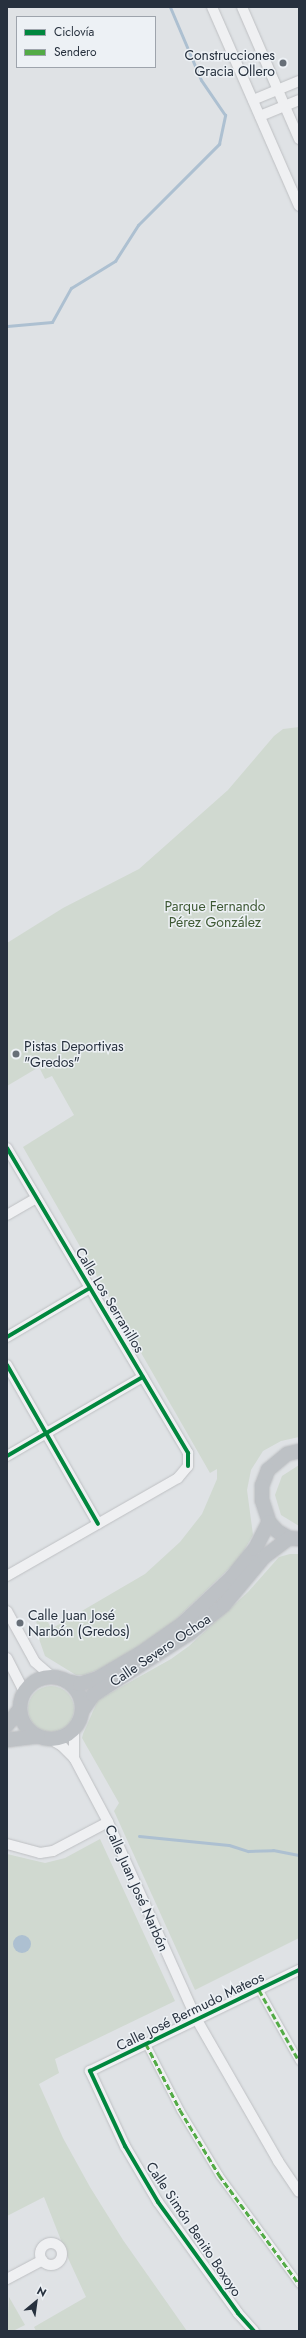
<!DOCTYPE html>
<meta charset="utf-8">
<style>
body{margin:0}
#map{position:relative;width:306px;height:2338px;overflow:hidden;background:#dfe2e5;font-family:Jost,sans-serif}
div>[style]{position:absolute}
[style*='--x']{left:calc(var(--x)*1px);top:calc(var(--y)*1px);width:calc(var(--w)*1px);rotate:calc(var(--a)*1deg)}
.green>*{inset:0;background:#d0d9d0}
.round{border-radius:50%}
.water>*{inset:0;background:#adc0d1}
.stream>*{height:3px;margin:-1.5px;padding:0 1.5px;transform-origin:1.5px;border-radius:1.5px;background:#adc0d1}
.roads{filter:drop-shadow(0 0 1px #bec0c3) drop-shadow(0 0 1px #bec0c3)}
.pedestrian>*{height:7px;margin:-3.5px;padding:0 3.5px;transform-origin:3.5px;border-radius:3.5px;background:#eff0f2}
.minor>*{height:10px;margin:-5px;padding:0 5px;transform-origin:5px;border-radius:5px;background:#eff0f2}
.minor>.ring{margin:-5px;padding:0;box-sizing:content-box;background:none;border:10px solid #eff0f2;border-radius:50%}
.secondary>*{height:14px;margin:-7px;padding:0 7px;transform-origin:7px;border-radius:7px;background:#bdc1c5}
.secondary>.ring{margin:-7px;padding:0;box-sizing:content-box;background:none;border:14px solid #bdc1c5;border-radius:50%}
.quiet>*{height:3px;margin-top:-1.5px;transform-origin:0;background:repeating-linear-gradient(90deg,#53ab46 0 6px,transparent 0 9px)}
.cycleway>*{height:4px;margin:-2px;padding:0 2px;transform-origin:2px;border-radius:2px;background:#00873e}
.dots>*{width:11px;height:11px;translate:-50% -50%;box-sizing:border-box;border:2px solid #edf1f5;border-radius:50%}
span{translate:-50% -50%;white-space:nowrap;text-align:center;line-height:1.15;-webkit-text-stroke:3px #edf1f5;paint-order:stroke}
.poi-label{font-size:14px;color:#27313e}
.right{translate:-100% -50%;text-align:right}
.left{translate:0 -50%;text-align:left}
.park-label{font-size:14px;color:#3e5934}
.street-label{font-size:14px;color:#27313e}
.frame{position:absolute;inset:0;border:8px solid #27313e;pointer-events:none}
.legend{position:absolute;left:16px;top:16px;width:140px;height:52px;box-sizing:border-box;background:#edf1f5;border:1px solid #9ea4ac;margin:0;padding:5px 7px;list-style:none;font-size:12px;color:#27313e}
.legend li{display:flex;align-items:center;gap:8px;height:20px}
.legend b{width:20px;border:1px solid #9ea4ac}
.north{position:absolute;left:16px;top:2282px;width:40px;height:40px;-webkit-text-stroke:3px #edf1f5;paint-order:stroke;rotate:29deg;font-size:11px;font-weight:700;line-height:16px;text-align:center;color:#27313e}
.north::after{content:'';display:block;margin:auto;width:14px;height:18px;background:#27313e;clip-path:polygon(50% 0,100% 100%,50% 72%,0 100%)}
</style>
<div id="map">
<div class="green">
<div style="clip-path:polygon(299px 727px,299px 1437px,281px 1441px,263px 1451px,251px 1470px,247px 1490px,253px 1535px,239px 1559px,169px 1626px,130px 1652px,100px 1669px,84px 1675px,76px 1675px,45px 1656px,38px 1636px,42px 1633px,36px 1622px,40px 1619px,48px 1622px,51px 1629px,145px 1574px,180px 1542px,202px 1514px,217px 1479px,217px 1469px,210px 1473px,23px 1147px,74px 1115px,52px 1076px,45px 1079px,39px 1067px,7px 1086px,7px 943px,63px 908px,139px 869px,228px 790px,274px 736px,283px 729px)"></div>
<div style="clip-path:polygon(299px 1465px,299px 1526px,281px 1515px,275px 1495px,282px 1476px)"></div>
<div style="clip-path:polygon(290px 1554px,299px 1554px,299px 1938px,195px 1990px,114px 1811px,119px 1803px,82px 1738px,83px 1734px,98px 1700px,171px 1659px,189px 1646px,248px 1592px,279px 1557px)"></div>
<div class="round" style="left:28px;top:1686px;width:46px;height:46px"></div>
<div style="clip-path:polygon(100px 1839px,175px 2001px,55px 2059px,59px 2073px,39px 2084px,63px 2138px,90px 2187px,123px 2240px,187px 2331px,36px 2331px,34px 2327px,86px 2297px,68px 2258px,44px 2197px,7px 2216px,7px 1854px,45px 1863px,65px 1858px)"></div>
<div style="clip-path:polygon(9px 2297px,25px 2325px,13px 2331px,7px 2331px)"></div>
</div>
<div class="water">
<div class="round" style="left:13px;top:1935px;width:18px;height:18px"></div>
</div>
<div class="stream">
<div style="--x:7;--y:326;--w:45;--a:-5.1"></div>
<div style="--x:52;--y:322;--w:39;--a:-61"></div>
<div style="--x:71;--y:288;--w:52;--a:-31.5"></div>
<div style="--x:115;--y:261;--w:43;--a:-57.4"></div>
<div style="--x:138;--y:225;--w:115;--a:-45"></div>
<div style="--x:219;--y:144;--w:30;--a:-78"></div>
<div style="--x:225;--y:115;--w:42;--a:-124.4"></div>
<div style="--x:201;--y:80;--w:79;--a:-113"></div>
<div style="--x:139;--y:1836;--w:90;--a:5.7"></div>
<div style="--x:229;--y:1845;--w:20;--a:18"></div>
<div style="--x:248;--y:1851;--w:25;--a:-2"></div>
<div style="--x:273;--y:1850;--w:26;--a:11"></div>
</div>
<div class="roads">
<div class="pedestrian">
<div style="--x:259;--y:1990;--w:81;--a:60.6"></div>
<div style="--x:146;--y:2044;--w:74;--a:62.7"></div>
<div style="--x:180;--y:2110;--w:76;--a:59"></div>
<div style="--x:219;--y:2175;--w:135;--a:53.7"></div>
</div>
<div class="minor">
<div style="--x:212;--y:7;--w:217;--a:66.4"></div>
<div style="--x:242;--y:7;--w:144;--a:66.6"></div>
<div style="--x:253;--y:100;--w:50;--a:-22.4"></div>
<div style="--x:260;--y:116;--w:42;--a:-22.3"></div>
<div style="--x:7;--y:1148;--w:355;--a:59.3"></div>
<div style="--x:188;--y:1453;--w:13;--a:90"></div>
<div style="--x:188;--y:1466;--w:16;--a:130"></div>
<div style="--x:178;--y:1478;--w:197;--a:150.2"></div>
<div style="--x:7;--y:1215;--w:34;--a:-30"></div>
<div style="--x:7;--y:1337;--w:96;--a:-30.6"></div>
<div style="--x:7;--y:1365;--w:183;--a:60.2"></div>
<div style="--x:7;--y:1456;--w:157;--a:-30.2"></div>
<div style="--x:7;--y:1611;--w:58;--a:61.2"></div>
<div style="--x:35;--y:1662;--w:23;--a:41"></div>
<div style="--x:7;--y:1658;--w:38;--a:63"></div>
<div style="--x:50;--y:1739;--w:14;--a:30"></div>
<div style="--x:62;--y:1746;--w:17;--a:45"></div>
<div style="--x:74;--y:1758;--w:72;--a:62"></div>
<div style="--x:108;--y:1822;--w:217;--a:65.8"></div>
<div style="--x:197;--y:2020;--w:163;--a:60.1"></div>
<div style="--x:278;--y:2161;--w:37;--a:56"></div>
<div style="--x:74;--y:1758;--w:30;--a:-90"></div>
<div style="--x:7;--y:1844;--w:34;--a:15"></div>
<div style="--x:40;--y:1853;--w:13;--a:-9"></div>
<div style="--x:53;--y:1851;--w:62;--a:-27.8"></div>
<div class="ring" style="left:40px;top:2243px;width:12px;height:12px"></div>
<div style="--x:7;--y:2279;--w:40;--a:-28"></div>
<div style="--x:254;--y:2331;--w:24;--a:-132"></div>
<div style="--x:238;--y:2313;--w:137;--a:-125.8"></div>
<div style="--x:158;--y:2202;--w:65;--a:-120.5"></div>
<div style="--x:125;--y:2146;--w:83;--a:-115"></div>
<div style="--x:90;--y:2071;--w:232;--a:-25.8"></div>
</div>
<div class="secondary">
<div style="--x:299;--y:1451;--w:12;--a:166"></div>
<div style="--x:287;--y:1454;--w:25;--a:140"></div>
<div style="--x:268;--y:1470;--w:17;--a:111"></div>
<div style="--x:262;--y:1486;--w:14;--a:90"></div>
<div style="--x:262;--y:1500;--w:23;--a:72"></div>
<div style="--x:269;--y:1522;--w:12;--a:48"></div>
<div style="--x:277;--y:1531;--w:14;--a:30"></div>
<div style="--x:289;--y:1538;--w:10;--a:6"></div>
<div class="ring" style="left:20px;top:1677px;width:48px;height:48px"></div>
<div style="--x:66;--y:1681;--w:14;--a:12"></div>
<div style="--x:80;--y:1684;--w:19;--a:-18"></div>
<div style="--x:98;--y:1678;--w:50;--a:-30.2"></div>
<div style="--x:141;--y:1653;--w:50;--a:-35.3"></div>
<div style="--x:182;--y:1624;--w:69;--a:-43.2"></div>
<div style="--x:232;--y:1577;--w:36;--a:-51"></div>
<div style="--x:255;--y:1549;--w:30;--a:-63"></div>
<div style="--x:82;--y:1711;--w:19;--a:-55"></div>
<div style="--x:93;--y:1695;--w:115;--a:-32.6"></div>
<div style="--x:190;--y:1633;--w:44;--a:-39.5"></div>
<div style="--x:224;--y:1605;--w:62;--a:-50.2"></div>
<div style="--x:264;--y:1557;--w:31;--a:-37"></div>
<div style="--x:7;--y:1725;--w:19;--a:-51"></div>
<div style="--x:7;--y:1740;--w:31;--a:-7"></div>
</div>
</div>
<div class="quiet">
<div style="--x:259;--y:1990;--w:81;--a:60.6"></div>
<div style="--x:146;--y:2044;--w:74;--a:62.7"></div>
<div style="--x:180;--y:2110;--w:76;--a:59"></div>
<div style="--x:219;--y:2175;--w:135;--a:53.7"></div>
</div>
<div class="cycleway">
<div style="--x:7;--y:1148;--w:355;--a:59.3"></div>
<div style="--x:188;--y:1453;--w:13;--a:90"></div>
<div style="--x:7;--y:1337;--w:96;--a:-30.6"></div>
<div style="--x:7;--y:1365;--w:183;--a:60.2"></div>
<div style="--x:7;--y:1456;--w:157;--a:-30.2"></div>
<div style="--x:254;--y:2331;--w:24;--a:-132"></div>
<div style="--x:238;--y:2313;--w:137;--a:-125.8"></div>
<div style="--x:158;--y:2202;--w:65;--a:-120.5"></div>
<div style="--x:125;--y:2146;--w:83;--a:-115"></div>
<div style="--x:90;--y:2071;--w:232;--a:-25.8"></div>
</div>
<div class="dots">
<div style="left:283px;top:63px;background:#676f78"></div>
<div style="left:16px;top:1054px;background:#676f78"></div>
<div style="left:20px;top:1623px;background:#676f78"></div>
</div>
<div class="poi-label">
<span class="right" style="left:275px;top:63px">Construcciones<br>Gracia Ollero</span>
<span class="left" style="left:24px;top:1054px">Pistas Deportivas<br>"Gredos"</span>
<span class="left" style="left:28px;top:1623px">Calle Juan José<br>Narbón (Gredos)</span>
</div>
<div class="park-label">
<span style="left:215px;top:914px">Parque Fernando<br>Pérez González</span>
</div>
<div class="street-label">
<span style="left:110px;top:1300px;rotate:59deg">Calle Los Serranillos</span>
<span style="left:160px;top:1650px;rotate:-34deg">Calle Severo Ochoa</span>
<span style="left:137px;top:1888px;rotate:66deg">Calle Juan José Narbón</span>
<span style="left:190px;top:2011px;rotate:-26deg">Calle José Bermudo Mateos</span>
<span style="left:194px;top:2229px;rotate:56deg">Calle Simón Benito Boxoyo</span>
</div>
<div class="frame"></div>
<ul class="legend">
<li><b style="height:5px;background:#00873e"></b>Ciclovía</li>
<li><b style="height:5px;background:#53ab46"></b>Sendero</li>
</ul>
<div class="north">N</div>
</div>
